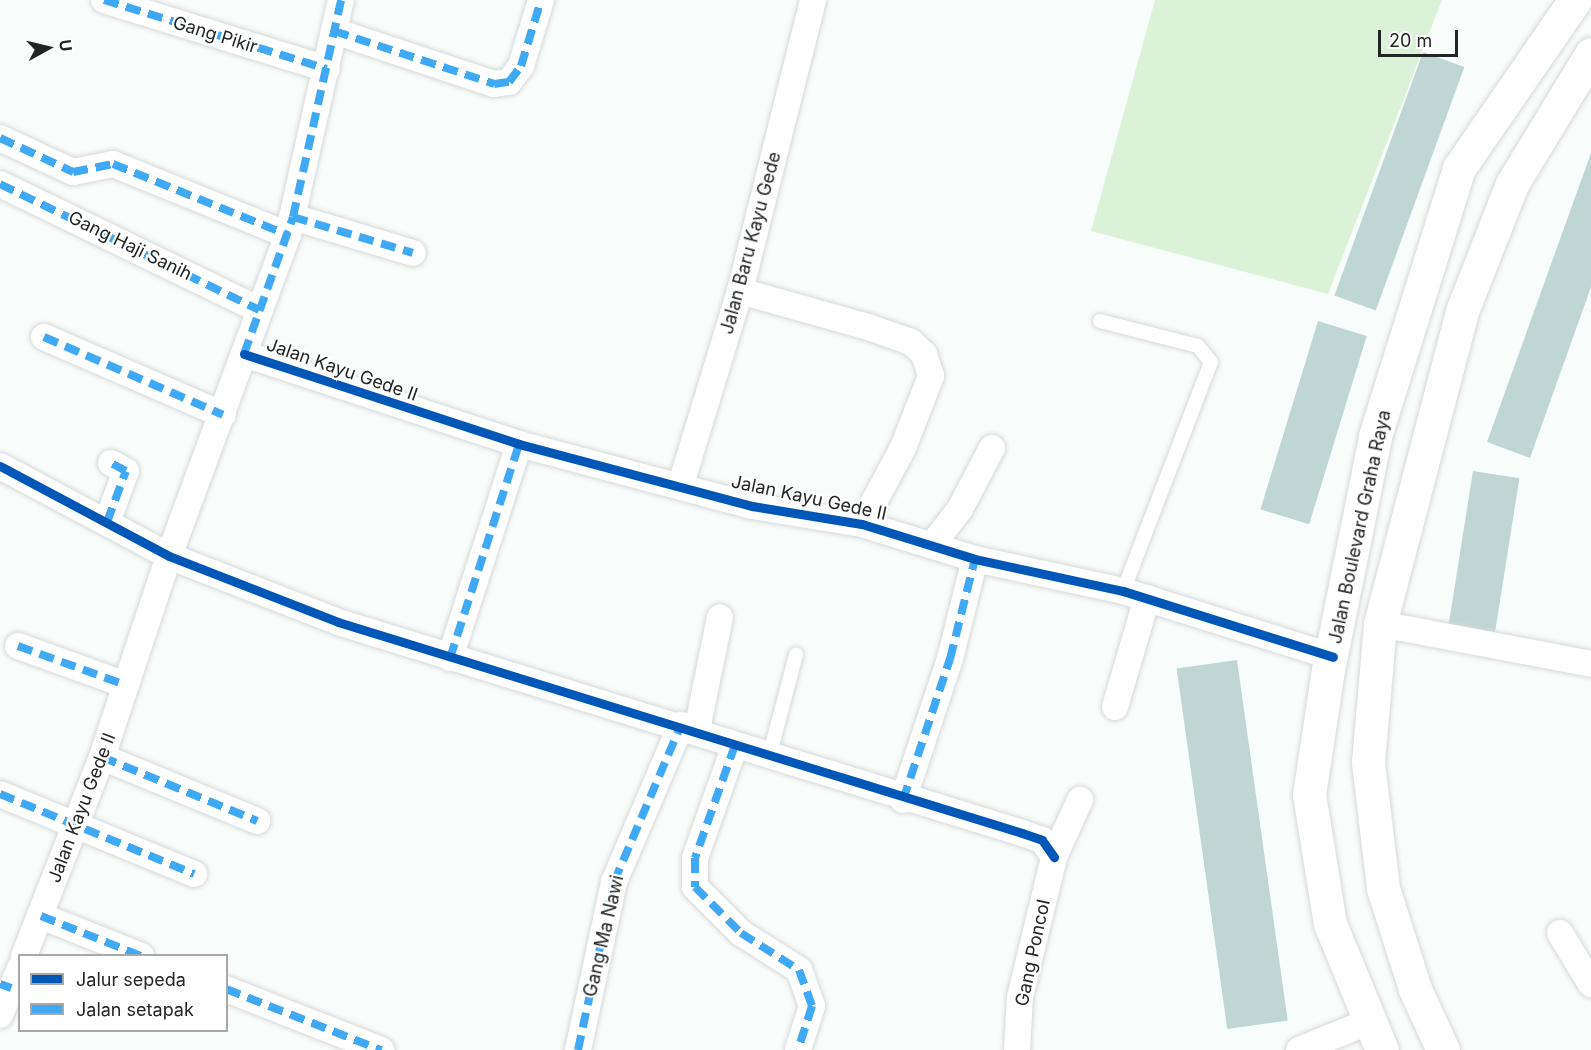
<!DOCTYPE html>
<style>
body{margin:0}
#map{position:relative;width:1591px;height:1050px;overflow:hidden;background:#f8fcfa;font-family:Inter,sans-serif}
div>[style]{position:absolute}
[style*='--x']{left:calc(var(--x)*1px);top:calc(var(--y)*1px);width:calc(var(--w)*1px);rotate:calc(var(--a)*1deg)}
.green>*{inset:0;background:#dcf2d8}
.building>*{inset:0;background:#c0d6d5;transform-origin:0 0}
.roads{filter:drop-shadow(0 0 2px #d6d9d8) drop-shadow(0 0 2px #d6d9d8)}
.service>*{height:14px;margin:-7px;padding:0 7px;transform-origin:7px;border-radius:7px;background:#fefffe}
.minor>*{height:26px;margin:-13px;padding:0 13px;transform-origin:13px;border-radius:13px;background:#fefffe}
.secondary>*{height:33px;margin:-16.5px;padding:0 16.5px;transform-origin:16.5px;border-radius:16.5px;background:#fefffe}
.quiet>*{height:8px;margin-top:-4px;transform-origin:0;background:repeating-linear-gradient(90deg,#3fa9f5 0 15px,transparent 0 23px)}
.cycleway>*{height:9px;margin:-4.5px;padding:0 4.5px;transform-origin:4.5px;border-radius:4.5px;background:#0057b8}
span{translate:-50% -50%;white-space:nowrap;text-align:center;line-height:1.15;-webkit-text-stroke:4.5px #fff;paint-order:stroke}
.street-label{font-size:18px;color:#222524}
.legend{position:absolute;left:18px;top:954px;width:210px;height:78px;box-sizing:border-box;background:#fff;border:2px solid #a7a8a7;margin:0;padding:8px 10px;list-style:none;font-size:18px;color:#222524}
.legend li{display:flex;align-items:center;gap:12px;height:30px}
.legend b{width:30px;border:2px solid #a7a8a7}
.north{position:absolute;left:18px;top:18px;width:60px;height:60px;-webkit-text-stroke:4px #fff;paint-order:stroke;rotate:82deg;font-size:16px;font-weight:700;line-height:24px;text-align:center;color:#222524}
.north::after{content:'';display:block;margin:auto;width:21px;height:27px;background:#222524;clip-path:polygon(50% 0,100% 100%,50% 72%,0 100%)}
.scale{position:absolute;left:1378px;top:30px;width:80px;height:27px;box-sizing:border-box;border:3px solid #222524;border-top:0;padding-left:8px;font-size:18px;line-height:21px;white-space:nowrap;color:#222524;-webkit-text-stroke:4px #fff;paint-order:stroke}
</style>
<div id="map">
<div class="green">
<div style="clip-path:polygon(1155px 0,1442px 0,1328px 294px,1091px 231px)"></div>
</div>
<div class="building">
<div style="left:1423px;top:52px;width:44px;height:259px;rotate:20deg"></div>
<div style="clip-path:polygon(1591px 153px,1591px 287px,1530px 458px,1487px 442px)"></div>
<div style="left:1318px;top:321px;width:51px;height:197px;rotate:17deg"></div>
<div style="left:1473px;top:471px;width:47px;height:162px;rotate:9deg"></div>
<div style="left:1237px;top:660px;width:364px;height:61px;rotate:82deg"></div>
</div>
<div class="roads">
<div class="service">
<div style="--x:1100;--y:321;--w:101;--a:14.3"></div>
<div style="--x:1198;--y:346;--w:21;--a:51"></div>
<div style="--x:1211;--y:362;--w:245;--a:111"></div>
<div style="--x:769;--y:757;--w:106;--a:-75.2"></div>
</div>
<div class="minor">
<div style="--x:104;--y:0;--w:233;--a:17.2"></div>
<div style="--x:334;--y:31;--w:169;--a:18.3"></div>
<div style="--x:494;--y:84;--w:15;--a:-8"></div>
<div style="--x:509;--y:82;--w:20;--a:-53"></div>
<div style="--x:521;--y:66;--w:69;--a:-73.1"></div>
<div style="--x:0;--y:138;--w:81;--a:25"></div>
<div style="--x:73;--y:172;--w:41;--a:-11.3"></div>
<div style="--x:113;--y:164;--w:189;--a:22.1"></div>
<div style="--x:0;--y:184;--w:288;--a:25.9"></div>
<div style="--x:293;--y:217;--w:125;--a:16.7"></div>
<div style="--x:740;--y:291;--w:133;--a:15.7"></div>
<div style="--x:868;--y:327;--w:46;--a:19.2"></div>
<div style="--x:911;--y:342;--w:18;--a:43"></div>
<div style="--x:924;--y:354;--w:23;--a:72"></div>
<div style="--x:931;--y:376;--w:77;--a:111.3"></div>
<div style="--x:903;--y:448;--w:86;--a:118.3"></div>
<div style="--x:44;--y:337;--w:195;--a:23.5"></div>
<div style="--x:244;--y:354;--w:289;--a:18.1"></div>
<div style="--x:519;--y:444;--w:241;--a:14.9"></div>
<div style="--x:752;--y:506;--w:111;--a:9.3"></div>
<div style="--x:862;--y:524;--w:118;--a:17.2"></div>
<div style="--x:975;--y:559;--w:151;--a:12.2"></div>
<div style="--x:1123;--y:591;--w:220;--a:17.4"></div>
<div style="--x:0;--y:466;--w:191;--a:28"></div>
<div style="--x:169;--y:556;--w:181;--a:21.3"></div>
<div style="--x:338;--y:622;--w:716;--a:17.14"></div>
<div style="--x:1022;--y:833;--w:21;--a:19"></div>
<div style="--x:1042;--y:840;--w:21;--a:55"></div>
<div style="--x:681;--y:484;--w:202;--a:-73"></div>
<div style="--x:740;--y:291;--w:300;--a:-75.9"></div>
<div style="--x:107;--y:522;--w:54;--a:-69.6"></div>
<div style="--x:126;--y:471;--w:17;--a:-152"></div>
<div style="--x:932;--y:545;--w:46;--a:-52.1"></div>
<div style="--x:960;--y:509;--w:69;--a:-62.3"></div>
<div style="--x:1380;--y:624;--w:215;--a:10.7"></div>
<div style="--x:18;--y:646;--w:115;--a:19.9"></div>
<div style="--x:450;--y:658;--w:225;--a:-72.1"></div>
<div style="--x:1115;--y:707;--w:114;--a:-73.6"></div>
<div style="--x:697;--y:730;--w:115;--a:-78.5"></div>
<div style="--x:735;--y:745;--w:120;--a:109.5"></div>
<div style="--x:695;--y:858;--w:29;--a:90"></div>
<div style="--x:695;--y:887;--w:65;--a:45"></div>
<div style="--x:741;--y:933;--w:69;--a:32.5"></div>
<div style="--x:799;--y:970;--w:38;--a:70"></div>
<div style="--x:812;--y:1006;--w:46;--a:107.7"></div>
<div style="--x:102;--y:757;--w:168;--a:22.4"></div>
<div style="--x:0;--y:794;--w:210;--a:22.4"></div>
<div style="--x:903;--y:800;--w:149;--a:-71.6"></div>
<div style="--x:950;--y:659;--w:103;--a:-76"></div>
<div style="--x:41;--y:916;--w:108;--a:21.8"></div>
<div style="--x:1560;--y:933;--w:60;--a:58.7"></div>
<div style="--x:24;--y:956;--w:214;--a:-68.6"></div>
<div style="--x:102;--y:757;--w:212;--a:-71.6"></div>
<div style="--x:169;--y:556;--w:342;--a:-69.7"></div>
<div style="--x:288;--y:235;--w:241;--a:-77.3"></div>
<div style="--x:226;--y:989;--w:167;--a:21.5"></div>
<div style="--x:0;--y:1015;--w:51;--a:-66.9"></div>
<div style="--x:578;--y:1050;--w:172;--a:-77.9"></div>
<div style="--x:614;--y:882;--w:171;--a:-66.9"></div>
<div style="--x:1017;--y:1050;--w:53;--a:-86.8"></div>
<div style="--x:1020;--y:997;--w:144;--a:-76.3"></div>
<div style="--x:1054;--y:857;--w:63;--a:-65.5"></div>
<div style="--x:1299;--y:1050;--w:74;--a:-22.1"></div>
</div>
<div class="secondary">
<div style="--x:1382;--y:1050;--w:136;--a:-112.4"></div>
<div style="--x:1330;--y:924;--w:131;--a:-99.2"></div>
<div style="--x:1309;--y:795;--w:126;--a:-81.4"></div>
<div style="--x:1328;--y:670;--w:239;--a:-78.6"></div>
<div style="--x:1375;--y:436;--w:281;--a:-72.6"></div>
<div style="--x:1459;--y:168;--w:204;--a:-55.4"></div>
<div style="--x:1443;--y:1050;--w:67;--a:-114.7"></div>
<div style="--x:1415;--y:989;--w:106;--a:-107.6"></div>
<div style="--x:1383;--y:888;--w:127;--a:-96.8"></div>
<div style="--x:1368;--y:762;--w:139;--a:-85"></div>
<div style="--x:1380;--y:624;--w:324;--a:-75.3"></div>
<div style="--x:1462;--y:311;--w:136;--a:-68.5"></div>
<div style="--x:1512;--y:184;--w:152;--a:-58.7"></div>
</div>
</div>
<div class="quiet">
<div style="--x:104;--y:0;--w:233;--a:17.2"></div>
<div style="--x:334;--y:31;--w:169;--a:18.3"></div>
<div style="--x:494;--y:84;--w:15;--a:-8"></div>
<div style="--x:509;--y:82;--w:20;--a:-53"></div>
<div style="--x:521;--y:66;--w:69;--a:-73.1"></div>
<div style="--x:0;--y:138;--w:81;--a:25"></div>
<div style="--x:73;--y:172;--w:41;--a:-11.3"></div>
<div style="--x:113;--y:164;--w:189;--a:22.1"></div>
<div style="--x:0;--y:184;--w:288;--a:25.9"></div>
<div style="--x:293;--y:217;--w:125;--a:16.7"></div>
<div style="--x:44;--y:337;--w:195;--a:23.5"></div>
<div style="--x:244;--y:354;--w:145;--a:-70.3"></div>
<div style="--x:293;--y:217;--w:222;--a:-77.5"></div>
<div style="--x:107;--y:522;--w:54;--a:-69.6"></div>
<div style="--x:126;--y:471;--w:17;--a:-152"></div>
<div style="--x:18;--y:646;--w:115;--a:19.9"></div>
<div style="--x:450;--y:658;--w:225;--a:-72.1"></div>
<div style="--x:735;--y:745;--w:120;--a:109.5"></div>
<div style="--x:695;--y:858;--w:29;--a:90"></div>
<div style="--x:695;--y:887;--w:65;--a:45"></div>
<div style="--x:741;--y:933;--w:69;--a:32.5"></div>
<div style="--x:799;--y:970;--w:38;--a:70"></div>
<div style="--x:812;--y:1006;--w:46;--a:107.7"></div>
<div style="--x:102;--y:757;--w:168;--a:22.4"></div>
<div style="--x:0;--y:794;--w:210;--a:22.4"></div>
<div style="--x:903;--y:800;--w:149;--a:-71.6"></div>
<div style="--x:950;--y:659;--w:103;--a:-76"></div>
<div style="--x:41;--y:916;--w:108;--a:21.8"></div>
<div style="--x:0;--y:984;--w:12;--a:20"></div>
<div style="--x:226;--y:989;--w:167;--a:21.5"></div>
<div style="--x:578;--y:1050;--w:172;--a:-77.9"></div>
<div style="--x:614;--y:882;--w:171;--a:-66.9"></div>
</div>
<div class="cycleway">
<div style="--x:244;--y:354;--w:289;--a:18.1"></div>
<div style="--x:519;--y:444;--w:241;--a:14.9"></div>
<div style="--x:752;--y:506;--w:111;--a:9.3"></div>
<div style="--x:862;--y:524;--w:118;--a:17.2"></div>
<div style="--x:975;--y:559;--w:151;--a:12.2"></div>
<div style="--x:1123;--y:591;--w:220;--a:17.4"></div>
<div style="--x:0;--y:466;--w:191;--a:28"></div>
<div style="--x:169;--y:556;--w:181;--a:21.3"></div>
<div style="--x:338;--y:622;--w:716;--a:17.14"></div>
<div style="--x:1022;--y:833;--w:21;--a:19"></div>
<div style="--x:1042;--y:840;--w:21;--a:55"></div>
</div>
<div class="street-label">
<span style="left:215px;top:35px;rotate:17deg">Gang Pikir</span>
<span style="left:751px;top:243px;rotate:-75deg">Jalan Baru Kayu Gede</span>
<span style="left:130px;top:246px;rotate:26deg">Gang Haji Sanih</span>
<span style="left:342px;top:370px;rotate:19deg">Jalan Kayu Gede II</span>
<span style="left:809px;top:498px;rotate:12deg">Jalan Kayu Gede II</span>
<span style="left:1360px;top:527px;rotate:-78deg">Jalan Boulevard Graha Raya</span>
<span style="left:82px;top:808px;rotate:-69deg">Jalan Kayu Gede II</span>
<span style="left:604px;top:936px;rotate:-77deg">Gang Ma Nawi</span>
<span style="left:1033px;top:953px;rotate:-78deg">Gang Poncol</span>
</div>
<ul class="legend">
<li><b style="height:8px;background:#0057b8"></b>Jalur sepeda</li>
<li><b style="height:8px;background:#3fa9f5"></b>Jalan setapak</li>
</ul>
<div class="north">U</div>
<div class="scale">20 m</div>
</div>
